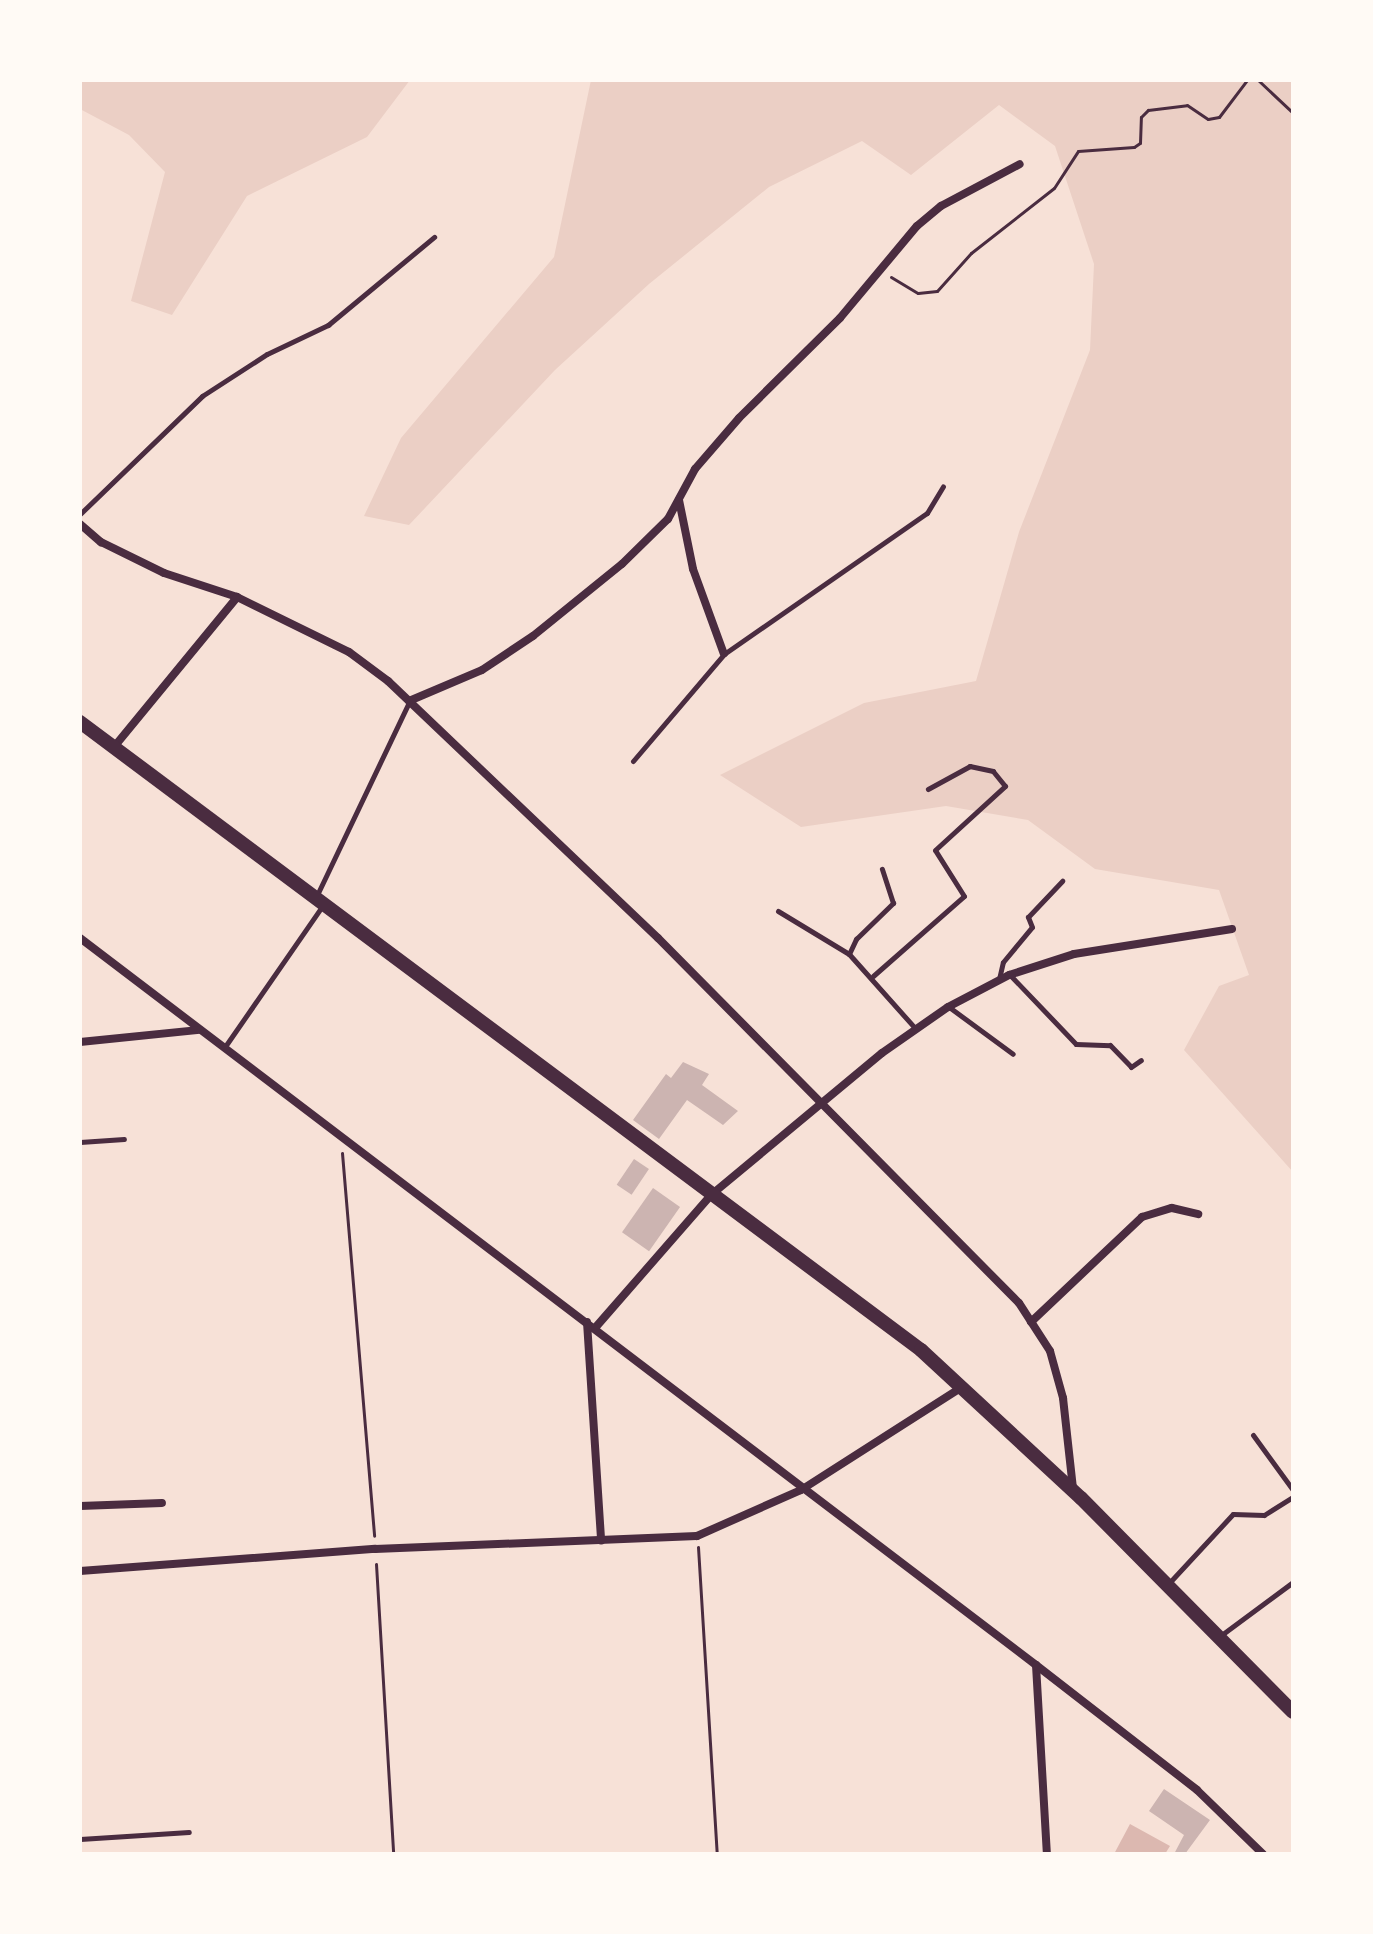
<!DOCTYPE html>
<style>
body{margin:0}
#map{position:relative;width:1373px;height:1934px;overflow:hidden;background:#f7e1d7;font-family:Arial,sans-serif}
div>[style]{position:absolute}
[style*='--x']{left:calc(var(--x)*1px);top:calc(var(--y)*1px);width:calc(var(--w)*1px);rotate:calc(var(--a)*1deg)}
.green>*{inset:0;background:#ebcfc5}
.water>*{inset:0;background:#dcb8b0}
.building>*{inset:0;background:#ccb4b1;transform-origin:0 0}
.path>*{height:3px;margin:-1.5px;padding:0 1.5px;transform-origin:1.5px;border-radius:1.5px;background:#4a2c40}
.service>*{height:5px;margin:-2.5px;padding:0 2.5px;transform-origin:2.5px;border-radius:2.5px;background:#4a2c40}
.minor>*{height:8px;margin:-4px;padding:0 4px;transform-origin:4px;border-radius:4px;background:#4a2c40}
.tertiary>*{height:14px;margin:-7px;padding:0 7px;transform-origin:7px;border-radius:7px;background:#4a2c40}
span{translate:-50% -50%;white-space:nowrap;text-align:center;line-height:1.15;-webkit-text-stroke:6px #fffaf5;paint-order:stroke}
.frame{position:absolute;inset:0;border:82px solid #fffaf5;pointer-events:none}
</style>
<div id="map">
<div class="green">
<div style="clip-path:polygon(80px 80px,410px 80px,367px 137px,247px 196px,172px 315px,131px 301px,165px 172px,129px 135px,80px 109px)"></div>
<div style="clip-path:polygon(591px 80px,1293px 80px,1293px 1172px,1184px 1050px,1219px 986px,1249px 975px,1219px 890px,1095px 869px,1028px 820px,946px 806px,801px 827px,720px 775px,864px 703px,976px 681px,1019px 532px,1090px 350px,1094px 264px,1055px 146px,999px 105px,911px 175px,862px 141px,769px 187px,649px 284px,555px 370px,409px 525px,364px 516px,401px 438px,554px 257px)"></div>
</div>
<div class="water">
<div style="clip-path:polygon(1130px 1824px,1170px 1846px,1165px 1854px,1114px 1854px)"></div>
</div>
<div class="building">
<div style="clip-path:polygon(683px 1062px,709px 1074px,702px 1085px,738px 1111px,723px 1125px,687px 1100px,659px 1139px,633px 1120px,666px 1074px,671px 1078px)"></div>
<div style="left:634px;top:1159px;width:18px;height:31px;rotate:34deg"></div>
<div style="left:653px;top:1188px;width:33px;height:54px;rotate:35deg"></div>
<div style="clip-path:polygon(1164px 1789px,1210px 1820px,1185px 1854px,1174px 1854px,1184px 1835px,1149px 1811px)"></div>
</div>
<div class="path">
<div style="--x:1258;--y:80;--w:48;--a:43.3"></div>
<div style="--x:891;--y:277;--w:31;--a:31"></div>
<div style="--x:918;--y:293;--w:19;--a:-6"></div>
<div style="--x:937;--y:291;--w:51;--a:-48.2"></div>
<div style="--x:971;--y:253;--w:105;--a:-38.1"></div>
<div style="--x:1054;--y:188;--w:44;--a:-57"></div>
<div style="--x:1078;--y:151;--w:56;--a:-4.1"></div>
<div style="--x:1134;--y:147;--w:7;--a:-34"></div>
<div style="--x:1140;--y:143;--w:26;--a:-88"></div>
<div style="--x:1141;--y:117;--w:10;--a:-45"></div>
<div style="--x:1148;--y:110;--w:39;--a:-7"></div>
<div style="--x:1187;--y:105;--w:25;--a:34"></div>
<div style="--x:1208;--y:119;--w:11;--a:-10"></div>
<div style="--x:1219;--y:117;--w:46;--a:-52.9"></div>
<div style="--x:342;--y:1153;--w:384;--a:85.2"></div>
<div style="--x:698;--y:1547;--w:308;--a:86.5"></div>
<div style="--x:376;--y:1564;--w:290;--a:86.6"></div>
</div>
<div class="service">
<div style="--x:80;--y:514;--w:170;--a:-44"></div>
<div style="--x:202;--y:396;--w:77;--a:-32.9"></div>
<div style="--x:267;--y:354;--w:68;--a:-25.4"></div>
<div style="--x:328;--y:325;--w:138;--a:-39.7"></div>
<div style="--x:633;--y:761;--w:140;--a:-49.6"></div>
<div style="--x:724;--y:654;--w:247;--a:-34.8"></div>
<div style="--x:927;--y:513;--w:31;--a:-59"></div>
<div style="--x:317;--y:895;--w:214;--a:-64.5"></div>
<div style="--x:778;--y:911;--w:83;--a:31.2"></div>
<div style="--x:849;--y:954;--w:99;--a:48.3"></div>
<div style="--x:849;--y:954;--w:17;--a:-65"></div>
<div style="--x:856;--y:939;--w:52;--a:-44.2"></div>
<div style="--x:893;--y:903;--w:36;--a:-108"></div>
<div style="--x:1010;--y:975;--w:95;--a:46.3"></div>
<div style="--x:1076;--y:1044;--w:34;--a:2"></div>
<div style="--x:1110;--y:1045;--w:30;--a:46"></div>
<div style="--x:1131;--y:1067;--w:12;--a:-35"></div>
<div style="--x:873;--y:976;--w:121;--a:-41.3"></div>
<div style="--x:964;--y:896;--w:54;--a:-122.2"></div>
<div style="--x:935;--y:850;--w:95;--a:-42.4"></div>
<div style="--x:1005;--y:786;--w:19;--a:-129"></div>
<div style="--x:993;--y:771;--w:24;--a:-168"></div>
<div style="--x:970;--y:766;--w:48;--a:151.3"></div>
<div style="--x:999;--y:979;--w:17;--a:-77"></div>
<div style="--x:1003;--y:962;--w:45;--a:-50.4"></div>
<div style="--x:1032;--y:927;--w:11;--a:-112"></div>
<div style="--x:1028;--y:917;--w:50;--a:-46.6"></div>
<div style="--x:949;--y:1007;--w:79;--a:36.3"></div>
<div style="--x:224;--y:1048;--w:174;--a:-55.3"></div>
<div style="--x:80;--y:1142;--w:44;--a:-3.9"></div>
<div style="--x:1253;--y:1435;--w:68;--a:54"></div>
<div style="--x:1169;--y:1583;--w:94;--a:-47.2"></div>
<div style="--x:1233;--y:1514;--w:31;--a:2"></div>
<div style="--x:1264;--y:1515;--w:34;--a:-32"></div>
<div style="--x:1220;--y:1636;--w:91;--a:-36.5"></div>
<div style="--x:80;--y:1839;--w:109;--a:-3.7"></div>
</div>
<div class="minor">
<div style="--x:679;--y:500;--w:70;--a:78.5"></div>
<div style="--x:693;--y:569;--w:90;--a:70"></div>
<div style="--x:80;--y:524;--w:28;--a:41"></div>
<div style="--x:101;--y:542;--w:70;--a:26.2"></div>
<div style="--x:164;--y:573;--w:77;--a:18.2"></div>
<div style="--x:237;--y:597;--w:125;--a:26.2"></div>
<div style="--x:349;--y:652;--w:49;--a:36.6"></div>
<div style="--x:388;--y:681;--w:373;--a:43.6"></div>
<div style="--x:658;--y:938;--w:513;--a:45.32"></div>
<div style="--x:1019;--y:1303;--w:57;--a:57.1"></div>
<div style="--x:1050;--y:1351;--w:49;--a:74.5"></div>
<div style="--x:1063;--y:1398;--w:91;--a:83.7"></div>
<div style="--x:409;--y:701;--w:79;--a:-23"></div>
<div style="--x:482;--y:670;--w:61;--a:-33.7"></div>
<div style="--x:533;--y:636;--w:114;--a:-39"></div>
<div style="--x:622;--y:564;--w:64;--a:-44.4"></div>
<div style="--x:668;--y:519;--w:57;--a:-61.6"></div>
<div style="--x:695;--y:469;--w:67;--a:-49.2"></div>
<div style="--x:739;--y:418;--w:142;--a:-44.7"></div>
<div style="--x:840;--y:318;--w:120;--a:-50.1"></div>
<div style="--x:917;--y:226;--w:31;--a:-40"></div>
<div style="--x:941;--y:206;--w:89;--a:-28"></div>
<div style="--x:114;--y:747;--w:194;--a:-50.6"></div>
<div style="--x:80;--y:938;--w:1201;--a:37.25"></div>
<div style="--x:1036;--y:1665;--w:204;--a:37.8"></div>
<div style="--x:1197;--y:1790;--w:92;--a:44.1"></div>
<div style="--x:80;--y:1042;--w:120;--a:-5.8"></div>
<div style="--x:587;--y:1322;--w:219;--a:86.3"></div>
<div style="--x:1031;--y:1322;--w:153;--a:-43.4"></div>
<div style="--x:1142;--y:1217;--w:31;--a:-17"></div>
<div style="--x:1172;--y:1208;--w:27;--a:13"></div>
<div style="--x:595;--y:1328;--w:176;--a:-48.9"></div>
<div style="--x:711;--y:1195;--w:222;--a:-39.7"></div>
<div style="--x:882;--y:1053;--w:80;--a:-34.9"></div>
<div style="--x:948;--y:1007;--w:69;--a:-27.7"></div>
<div style="--x:1009;--y:975;--w:68;--a:-17.9"></div>
<div style="--x:1074;--y:954;--w:160;--a:-9"></div>
<div style="--x:80;--y:1506;--w:82;--a:-2.1"></div>
<div style="--x:80;--y:1571;--w:296;--a:-4.3"></div>
<div style="--x:375;--y:1549;--w:322;--a:-2.3"></div>
<div style="--x:697;--y:1536;--w:114;--a:-23.9"></div>
<div style="--x:801;--y:1490;--w:191;--a:-32.6"></div>
<div style="--x:1036;--y:1665;--w:189;--a:86.7"></div>
</div>
<div class="tertiary">
<div style="--x:80;--y:722;--w:1050;--a:36.75"></div>
<div style="--x:921;--y:1350;--w:218;--a:42.8"></div>
<div style="--x:1081;--y:1498;--w:301;--a:45.3"></div>
</div>
<div class="frame"></div>
</div>
